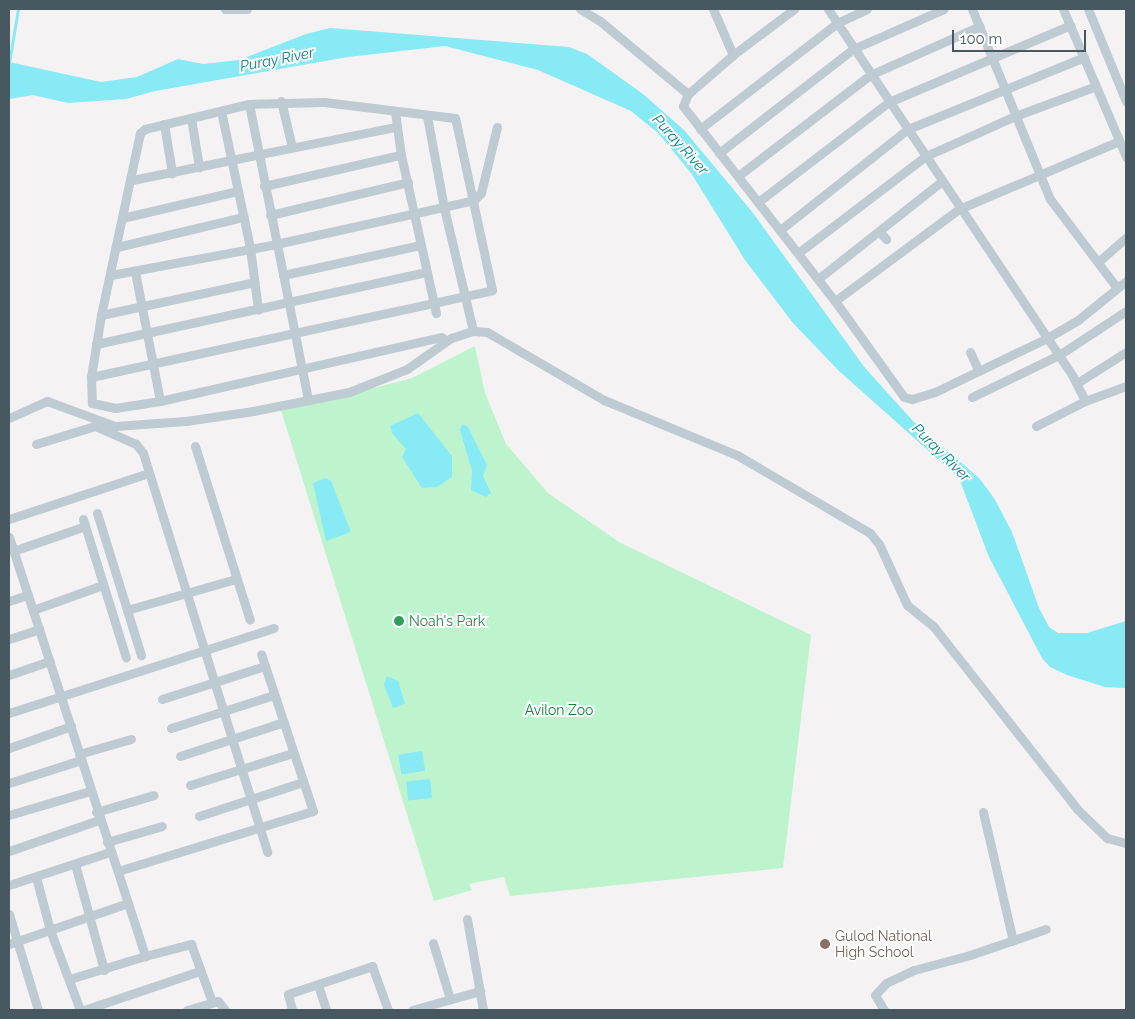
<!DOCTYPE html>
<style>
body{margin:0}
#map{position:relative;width:1135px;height:1019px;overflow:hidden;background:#f4f2f2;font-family:Raleway,sans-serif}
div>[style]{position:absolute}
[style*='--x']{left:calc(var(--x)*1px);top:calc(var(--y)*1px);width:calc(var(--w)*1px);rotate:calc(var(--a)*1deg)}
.green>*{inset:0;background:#bef4cd}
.water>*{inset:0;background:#87eaf4;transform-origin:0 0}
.stream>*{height:2.5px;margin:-1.25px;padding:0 1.25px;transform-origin:1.25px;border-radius:1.25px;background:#87eaf4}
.minor>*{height:9px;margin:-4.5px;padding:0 4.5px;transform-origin:4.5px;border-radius:4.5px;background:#becbd2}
.dots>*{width:14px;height:14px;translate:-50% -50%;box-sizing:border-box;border:2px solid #fff;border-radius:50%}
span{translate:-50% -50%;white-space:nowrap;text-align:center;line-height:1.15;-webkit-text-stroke:4px #fff;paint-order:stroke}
.leisure-label{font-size:14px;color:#27864d}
.left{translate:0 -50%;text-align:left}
.park-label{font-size:14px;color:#0f853d}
.education-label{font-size:14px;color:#785e54}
.water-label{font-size:15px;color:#048391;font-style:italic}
.frame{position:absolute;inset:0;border:10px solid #475861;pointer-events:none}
.scale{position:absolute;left:952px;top:30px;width:134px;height:22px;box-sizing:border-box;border:2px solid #475861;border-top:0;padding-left:6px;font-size:15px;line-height:18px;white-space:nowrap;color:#475861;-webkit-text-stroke:4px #fff;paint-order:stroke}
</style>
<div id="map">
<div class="green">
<div style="clip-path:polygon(475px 346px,485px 393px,506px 444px,548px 493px,619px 542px,811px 635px,783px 868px,510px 896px,504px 877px,469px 884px,472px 890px,434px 901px,280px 407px,347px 395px,412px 378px)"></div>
</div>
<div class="water">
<div style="clip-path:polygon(330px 28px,569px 47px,587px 54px,643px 94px,684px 130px,753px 213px,865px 368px,913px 421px,979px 478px,994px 498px,1012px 532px,1039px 608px,1049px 627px,1058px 633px,1087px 633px,1126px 621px,1126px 688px,1105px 687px,1067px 675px,1050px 667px,1042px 658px,989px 557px,959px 478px,838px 370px,793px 323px,745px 260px,691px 173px,658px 133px,631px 111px,538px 70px,445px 46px,348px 57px,155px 91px,126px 99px,68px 103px,33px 95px,9px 99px,9px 62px,101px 82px,137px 77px,178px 59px,203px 64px,239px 60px,306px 34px)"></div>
<div style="clip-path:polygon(418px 413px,452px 456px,452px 477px,437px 487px,422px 488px,402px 457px,406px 449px,392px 433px,390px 426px)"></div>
<div style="clip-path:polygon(462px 424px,468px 427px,487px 465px,483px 476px,491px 493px,486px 497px,471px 490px,472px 471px,460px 430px)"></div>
<div style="clip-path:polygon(325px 478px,331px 481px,351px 532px,326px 541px,313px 483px)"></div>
<div style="clip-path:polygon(387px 676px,398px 681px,405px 704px,393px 708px,384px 685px)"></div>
<div style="left:422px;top:751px;width:20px;height:24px;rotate:81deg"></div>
<div style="left:430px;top:779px;width:19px;height:24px;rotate:84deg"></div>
</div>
<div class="stream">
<div style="--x:9;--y:63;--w:55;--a:-80.5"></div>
</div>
<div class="minor">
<div style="--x:225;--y:9;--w:22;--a:0"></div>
<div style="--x:580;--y:9;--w:23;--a:31"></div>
<div style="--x:600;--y:21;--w:114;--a:39.7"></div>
<div style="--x:713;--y:9;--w:50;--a:66.5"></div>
<div style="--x:794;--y:9;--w:76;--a:143"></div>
<div style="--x:733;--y:55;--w:60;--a:139.1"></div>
<div style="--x:688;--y:94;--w:13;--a:113"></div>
<div style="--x:683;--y:106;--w:247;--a:52.1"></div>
<div style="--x:835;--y:301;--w:118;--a:54.3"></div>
<div style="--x:904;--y:397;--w:8;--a:14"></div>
<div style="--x:912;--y:399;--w:24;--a:-17"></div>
<div style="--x:935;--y:392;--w:124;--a:-25.7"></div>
<div style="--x:1047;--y:338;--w:36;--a:-30"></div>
<div style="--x:1078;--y:320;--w:62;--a:-39.1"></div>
<div style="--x:828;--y:9;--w:442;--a:56.3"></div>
<div style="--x:1073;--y:377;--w:27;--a:63"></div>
<div style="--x:1085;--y:401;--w:44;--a:-20.1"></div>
<div style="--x:972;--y:9;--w:205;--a:67.7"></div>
<div style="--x:1050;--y:199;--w:111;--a:53"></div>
<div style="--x:1063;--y:9;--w:161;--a:66.9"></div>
<div style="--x:1088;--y:9;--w:100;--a:67.6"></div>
<div style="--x:281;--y:101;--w:47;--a:76.6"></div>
<div style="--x:249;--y:104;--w:302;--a:78.7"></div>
<div style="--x:221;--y:111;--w:140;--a:78"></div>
<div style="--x:250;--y:248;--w:62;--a:82.5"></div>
<div style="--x:395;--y:112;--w:43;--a:82.1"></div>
<div style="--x:401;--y:155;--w:162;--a:77.5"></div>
<div style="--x:427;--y:116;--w:94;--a:79.5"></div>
<div style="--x:444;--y:208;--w:126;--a:76.7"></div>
<div style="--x:191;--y:118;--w:50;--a:80.7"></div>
<div style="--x:164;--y:124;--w:50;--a:80.7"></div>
<div style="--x:700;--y:129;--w:173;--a:-37.7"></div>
<div style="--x:837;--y:23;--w:33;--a:-25"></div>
<div style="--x:719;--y:153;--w:170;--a:-37.8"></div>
<div style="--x:853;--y:49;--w:99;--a:-23.7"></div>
<div style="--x:738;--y:176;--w:166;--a:-37.4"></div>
<div style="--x:870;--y:75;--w:120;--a:-24"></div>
<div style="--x:132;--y:180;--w:269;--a:-11.4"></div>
<div style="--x:264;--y:186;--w:140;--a:-12.8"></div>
<div style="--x:758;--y:202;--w:165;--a:-37.4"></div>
<div style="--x:889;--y:102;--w:197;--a:-23"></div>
<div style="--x:270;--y:215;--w:142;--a:-13.4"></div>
<div style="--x:122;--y:218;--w:118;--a:-13.2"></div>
<div style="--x:780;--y:230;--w:163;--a:-38.3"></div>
<div style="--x:908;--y:129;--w:190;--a:-22.2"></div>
<div style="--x:879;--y:231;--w:11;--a:49"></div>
<div style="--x:117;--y:247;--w:130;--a:-13.4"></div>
<div style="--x:798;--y:253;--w:161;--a:-37.2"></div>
<div style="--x:926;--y:156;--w:98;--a:-24.2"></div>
<div style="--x:1015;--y:116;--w:86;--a:-20.3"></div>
<div style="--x:1098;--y:262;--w:37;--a:-41"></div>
<div style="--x:135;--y:272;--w:131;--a:79"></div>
<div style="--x:111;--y:275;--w:168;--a:-10.6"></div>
<div style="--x:276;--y:244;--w:203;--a:-12.5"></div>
<div style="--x:474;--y:200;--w:10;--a:-45"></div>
<div style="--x:481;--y:193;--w:68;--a:-76.4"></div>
<div style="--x:283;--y:275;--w:141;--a:-12.3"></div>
<div style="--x:818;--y:279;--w:157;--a:-38.3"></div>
<div style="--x:835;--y:301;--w:154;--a:-36.6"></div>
<div style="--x:959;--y:209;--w:174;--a:-23"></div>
<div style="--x:101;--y:315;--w:157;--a:-12.1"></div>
<div style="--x:96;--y:344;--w:338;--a:-12.3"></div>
<div style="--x:970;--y:352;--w:21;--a:65"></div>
<div style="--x:91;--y:377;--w:410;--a:-12.2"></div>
<div style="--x:492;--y:290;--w:176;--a:-102.1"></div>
<div style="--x:455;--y:118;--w:132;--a:-173"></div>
<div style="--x:324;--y:102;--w:75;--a:178.5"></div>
<div style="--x:249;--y:104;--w:107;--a:166.5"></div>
<div style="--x:145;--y:129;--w:6;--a:141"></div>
<div style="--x:140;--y:133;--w:186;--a:102.1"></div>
<div style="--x:101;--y:315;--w:63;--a:99.2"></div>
<div style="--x:91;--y:377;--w:26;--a:88"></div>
<div style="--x:92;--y:403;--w:24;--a:12"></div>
<div style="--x:115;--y:408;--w:46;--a:-8.8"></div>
<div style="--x:160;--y:401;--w:289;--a:-12.8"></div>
<div style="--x:1077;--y:383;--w:58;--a:-32.3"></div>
<div style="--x:972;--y:397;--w:97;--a:-25.8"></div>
<div style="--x:1059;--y:355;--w:80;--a:-33.3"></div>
<div style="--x:9;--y:418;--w:42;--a:-24.1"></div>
<div style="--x:47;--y:401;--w:72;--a:20.2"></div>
<div style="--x:115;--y:426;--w:71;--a:-4"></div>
<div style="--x:186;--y:421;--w:68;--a:-8.5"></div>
<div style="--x:253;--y:411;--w:98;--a:-11.2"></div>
<div style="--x:349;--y:392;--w:62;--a:-21.6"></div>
<div style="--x:407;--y:369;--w:54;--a:-35.2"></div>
<div style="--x:451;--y:338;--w:23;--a:-18"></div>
<div style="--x:473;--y:331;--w:14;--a:4"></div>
<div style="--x:487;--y:332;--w:135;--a:30.2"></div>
<div style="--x:604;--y:400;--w:144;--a:22.5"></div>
<div style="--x:737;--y:455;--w:154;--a:30.4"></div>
<div style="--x:870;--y:533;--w:14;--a:51"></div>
<div style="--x:879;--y:544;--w:67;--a:65.3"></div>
<div style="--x:907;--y:605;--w:35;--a:39"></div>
<div style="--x:934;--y:627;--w:231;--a:51.8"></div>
<div style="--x:1077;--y:809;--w:42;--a:44"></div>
<div style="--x:1107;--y:838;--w:20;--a:15"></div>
<div style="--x:1036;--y:426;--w:55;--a:-27"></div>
<div style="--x:36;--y:444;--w:62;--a:-17"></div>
<div style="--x:95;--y:426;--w:45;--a:23.7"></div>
<div style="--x:136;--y:444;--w:11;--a:52"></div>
<div style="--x:143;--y:453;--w:418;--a:72.7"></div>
<div style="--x:195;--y:446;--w:182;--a:72.5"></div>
<div style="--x:97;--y:513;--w:149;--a:72.8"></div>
<div style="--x:9;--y:519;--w:147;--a:-18.2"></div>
<div style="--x:83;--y:519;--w:145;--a:72.8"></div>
<div style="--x:9;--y:537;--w:441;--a:72"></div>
<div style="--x:145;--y:956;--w:78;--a:163"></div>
<div style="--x:13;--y:551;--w:76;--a:-19.1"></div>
<div style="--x:9;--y:601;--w:20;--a:-18"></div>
<div style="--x:33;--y:610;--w:74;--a:-19.7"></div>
<div style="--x:127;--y:610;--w:113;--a:-15.9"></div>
<div style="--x:9;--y:639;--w:32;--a:-18"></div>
<div style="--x:9;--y:675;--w:43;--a:-18.9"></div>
<div style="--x:162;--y:699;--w:108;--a:-17.8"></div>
<div style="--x:9;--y:713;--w:278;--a:-17.8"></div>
<div style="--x:171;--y:728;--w:108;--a:-17.8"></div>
<div style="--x:9;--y:748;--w:66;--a:-19.5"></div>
<div style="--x:79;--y:754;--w:54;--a:-16.1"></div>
<div style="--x:180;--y:756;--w:109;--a:-18.1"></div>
<div style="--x:9;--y:783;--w:76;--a:-17.7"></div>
<div style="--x:190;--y:785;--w:108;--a:-17.3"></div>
<div style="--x:96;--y:812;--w:60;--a:-16.3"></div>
<div style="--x:983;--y:812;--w:132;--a:76.9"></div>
<div style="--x:9;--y:815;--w:84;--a:-16.5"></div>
<div style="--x:199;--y:816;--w:109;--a:-18.1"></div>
<div style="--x:107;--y:842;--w:57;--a:-16.2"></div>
<div style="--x:9;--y:851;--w:95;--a:-19"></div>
<div style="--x:75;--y:864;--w:110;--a:74.7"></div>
<div style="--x:118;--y:871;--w:204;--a:-17.1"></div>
<div style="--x:313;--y:811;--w:165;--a:-108.3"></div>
<div style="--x:36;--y:877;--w:55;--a:75.2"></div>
<div style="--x:50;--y:930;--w:85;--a:69.4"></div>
<div style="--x:9;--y:885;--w:106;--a:-18.1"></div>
<div style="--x:9;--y:914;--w:100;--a:73.2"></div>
<div style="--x:467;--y:919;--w:92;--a:80"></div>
<div style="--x:433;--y:943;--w:59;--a:73.1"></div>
<div style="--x:9;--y:944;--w:126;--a:-19"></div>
<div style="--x:145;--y:956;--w:48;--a:-14.6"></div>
<div style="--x:191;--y:944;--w:62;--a:70.1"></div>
<div style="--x:318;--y:985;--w:26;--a:72"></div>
<div style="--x:84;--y:1010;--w:122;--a:-18.6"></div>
<div style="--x:187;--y:1010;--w:32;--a:-16"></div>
<div style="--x:218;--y:1001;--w:11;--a:52"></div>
<div style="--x:292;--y:1010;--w:16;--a:-104"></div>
<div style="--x:288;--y:994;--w:89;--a:-18.4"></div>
<div style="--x:372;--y:966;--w:47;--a:70"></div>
<div style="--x:412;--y:1010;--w:71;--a:-15.6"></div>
<div style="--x:884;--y:1010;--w:17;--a:-121"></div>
<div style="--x:875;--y:995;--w:16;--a:-47"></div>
<div style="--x:886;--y:983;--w:31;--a:-25"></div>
<div style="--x:914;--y:970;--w:58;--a:-15"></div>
<div style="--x:970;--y:955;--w:80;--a:-18.9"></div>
</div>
<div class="dots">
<div style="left:399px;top:621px;background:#2e9e5b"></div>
<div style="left:825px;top:944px;background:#8d6e63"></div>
</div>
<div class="leisure-label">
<span class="left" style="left:409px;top:621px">Noah's Park</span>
</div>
<div class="park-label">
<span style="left:559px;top:710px">Avilon Zoo</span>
</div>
<div class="education-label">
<span class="left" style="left:835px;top:944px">Gulod National<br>High School</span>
</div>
<div class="water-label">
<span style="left:277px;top:60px;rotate:-11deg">Puray River</span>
<span style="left:680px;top:145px;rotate:48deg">Puray River</span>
<span style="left:941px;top:453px;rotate:45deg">Puray River</span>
</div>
<div class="frame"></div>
<div class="scale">100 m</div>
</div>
